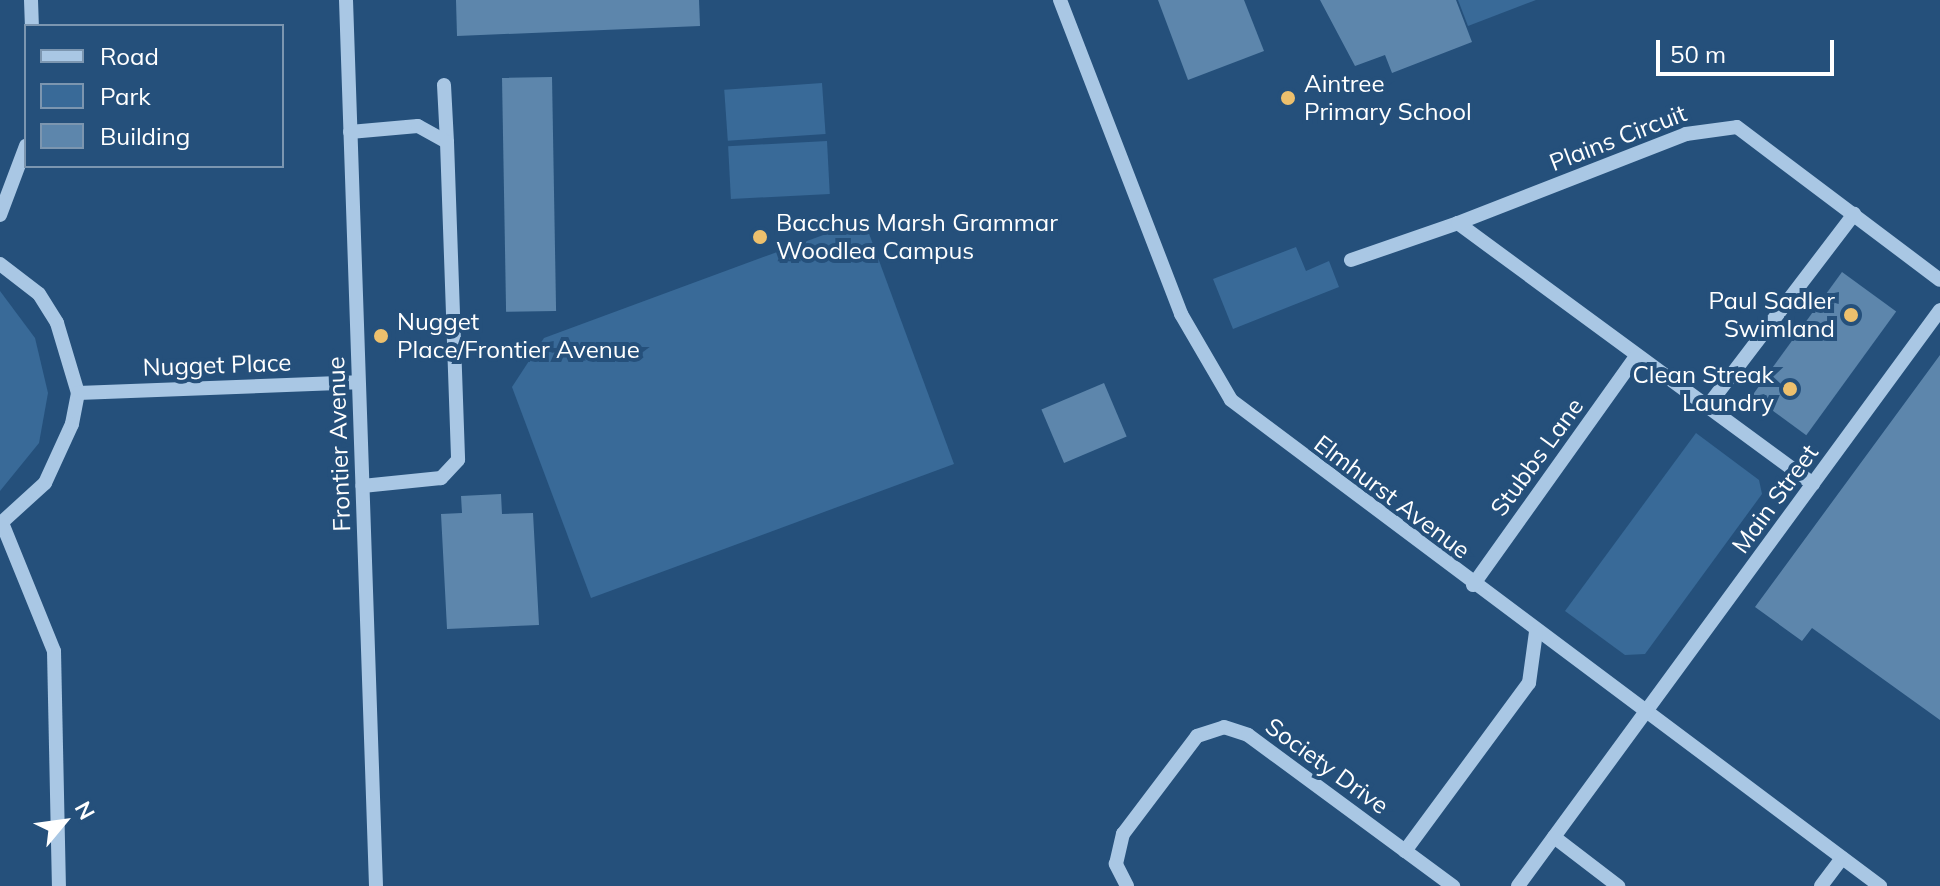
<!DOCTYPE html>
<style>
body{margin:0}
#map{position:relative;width:1940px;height:886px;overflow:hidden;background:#25507b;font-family:Mulish,sans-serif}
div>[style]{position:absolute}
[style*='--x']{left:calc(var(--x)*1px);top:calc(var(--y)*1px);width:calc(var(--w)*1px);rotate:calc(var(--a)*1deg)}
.green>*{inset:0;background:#396a98;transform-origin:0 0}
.building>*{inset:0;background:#5d86ac;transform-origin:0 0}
.minor>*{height:14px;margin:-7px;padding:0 7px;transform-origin:7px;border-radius:7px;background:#a9c7e4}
.dots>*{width:22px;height:22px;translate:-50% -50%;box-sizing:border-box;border:4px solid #25507b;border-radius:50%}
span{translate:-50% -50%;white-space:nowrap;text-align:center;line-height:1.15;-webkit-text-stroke:8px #25507b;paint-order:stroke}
.poi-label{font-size:24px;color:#fff}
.left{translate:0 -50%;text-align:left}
.right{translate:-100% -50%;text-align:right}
.street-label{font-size:24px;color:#fff}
.legend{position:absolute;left:24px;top:24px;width:260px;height:144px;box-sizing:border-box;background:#25507b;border:2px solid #7c96b0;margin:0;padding:10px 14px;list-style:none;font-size:24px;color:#fff}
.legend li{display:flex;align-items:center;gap:16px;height:40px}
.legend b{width:40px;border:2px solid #7c96b0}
.north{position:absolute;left:24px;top:782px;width:80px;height:80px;-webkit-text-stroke:6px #25507b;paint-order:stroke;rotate:61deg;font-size:22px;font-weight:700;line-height:32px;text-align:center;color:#fff}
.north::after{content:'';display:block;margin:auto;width:28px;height:36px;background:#fff;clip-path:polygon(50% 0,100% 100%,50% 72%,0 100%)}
.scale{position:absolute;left:1656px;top:40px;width:178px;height:36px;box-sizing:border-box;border:4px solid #fff;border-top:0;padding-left:10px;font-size:24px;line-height:28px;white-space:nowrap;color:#fff;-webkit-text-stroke:6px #25507b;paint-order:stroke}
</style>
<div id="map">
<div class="green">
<div style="clip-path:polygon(1458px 0,1536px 0,1468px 26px)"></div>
<div style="left:822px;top:83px;width:51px;height:98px;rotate:86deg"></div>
<div style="left:827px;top:141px;width:53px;height:99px;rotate:87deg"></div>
<div style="clip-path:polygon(864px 220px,954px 464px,591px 598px,512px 387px,544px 338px)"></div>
<div style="clip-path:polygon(1296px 247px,1306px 271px,1329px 261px,1339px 287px,1233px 329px,1213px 279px)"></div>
<div style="clip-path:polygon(0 291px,35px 338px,48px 393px,39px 443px,0 491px)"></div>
<div style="clip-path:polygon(1696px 433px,1759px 480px,1762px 494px,1645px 654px,1625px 655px,1565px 611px)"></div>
</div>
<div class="building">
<div style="clip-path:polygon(456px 0,699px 0,700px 26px,457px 36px)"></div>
<div style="clip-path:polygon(1158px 0,1244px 0,1264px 51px,1188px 80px)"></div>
<div style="clip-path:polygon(1320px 0,1456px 0,1472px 42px,1392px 73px,1385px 55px,1355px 66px)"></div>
<div style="left:552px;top:77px;width:234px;height:50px;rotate:89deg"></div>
<div style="left:1842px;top:272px;width:67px;height:153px;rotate:36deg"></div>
<div style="clip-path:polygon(1940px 355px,1940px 720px,1812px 628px,1802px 641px,1755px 607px)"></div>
<div style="left:1104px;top:383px;width:58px;height:68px;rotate:67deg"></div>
<div style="clip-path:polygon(501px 494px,502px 514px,533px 513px,539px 625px,447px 629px,441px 514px,462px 513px,461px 496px)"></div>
</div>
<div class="minor">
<div style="--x:31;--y:0;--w:26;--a:88"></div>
<div style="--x:346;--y:0;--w:887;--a:88.06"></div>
<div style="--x:1060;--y:0;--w:337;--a:68.9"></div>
<div style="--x:1181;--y:314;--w:99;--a:59.8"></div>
<div style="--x:1231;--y:400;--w:811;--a:36.83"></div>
<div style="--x:444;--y:85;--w:57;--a:87"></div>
<div style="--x:350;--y:132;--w:68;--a:-5"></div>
<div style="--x:418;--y:126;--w:33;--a:29"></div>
<div style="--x:447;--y:142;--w:318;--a:88"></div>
<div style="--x:458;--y:460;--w:25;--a:133"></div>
<div style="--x:441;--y:478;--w:79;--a:174.2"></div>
<div style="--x:0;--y:215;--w:74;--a:-69.4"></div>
<div style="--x:1351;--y:260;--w:113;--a:-19.1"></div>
<div style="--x:0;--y:264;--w:49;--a:37.6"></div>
<div style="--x:39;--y:294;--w:34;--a:58"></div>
<div style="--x:57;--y:323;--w:73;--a:73.3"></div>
<div style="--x:78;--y:393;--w:32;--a:101"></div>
<div style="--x:72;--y:424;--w:65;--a:114.6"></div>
<div style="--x:45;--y:483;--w:61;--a:137.7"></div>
<div style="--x:78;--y:393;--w:280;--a:-2.2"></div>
<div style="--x:1707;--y:407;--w:243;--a:-52.7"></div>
<div style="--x:1813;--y:484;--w:441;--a:-143.7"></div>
<div style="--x:1458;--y:223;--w:245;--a:-21.3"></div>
<div style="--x:1686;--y:134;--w:51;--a:-7.8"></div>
<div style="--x:1737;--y:127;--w:254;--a:37"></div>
<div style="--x:2;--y:523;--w:138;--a:67.9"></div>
<div style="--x:54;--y:651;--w:235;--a:88.8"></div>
<div style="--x:1473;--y:585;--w:282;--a:-54.5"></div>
<div style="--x:1554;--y:837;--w:81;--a:37.4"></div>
<div style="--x:1405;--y:851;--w:209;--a:-53.6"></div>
<div style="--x:1529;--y:683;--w:51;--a:-82.2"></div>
<div style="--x:1127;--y:886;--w:25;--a:-117"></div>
<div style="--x:1116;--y:864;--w:31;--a:-77"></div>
<div style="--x:1123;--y:834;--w:123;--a:-52.9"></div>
<div style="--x:1197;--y:736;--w:28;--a:-18"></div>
<div style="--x:1224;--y:727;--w:25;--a:18"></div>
<div style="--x:1248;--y:735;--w:255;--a:36.4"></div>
<div style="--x:1518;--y:886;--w:714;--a:-53.77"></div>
<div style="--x:1821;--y:886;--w:35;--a:-53"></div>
</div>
<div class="dots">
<div style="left:1288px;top:98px;background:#edc06d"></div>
<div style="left:760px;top:237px;background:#edc06d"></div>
<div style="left:1851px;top:315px;background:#edc06d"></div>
<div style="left:381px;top:336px;background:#edc06d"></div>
<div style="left:1790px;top:389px;background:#edc06d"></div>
</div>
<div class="poi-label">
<span class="left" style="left:1304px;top:98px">Aintree<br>Primary School</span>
<span class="left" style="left:776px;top:237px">Bacchus Marsh Grammar<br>Woodlea Campus</span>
<span class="right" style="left:1835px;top:315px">Paul Sadler<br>Swimland</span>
<span class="left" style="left:397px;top:336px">Nugget<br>Place/Frontier Avenue</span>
<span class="right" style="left:1774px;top:389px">Clean Streak<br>Laundry</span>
</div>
<div class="street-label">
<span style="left:1618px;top:138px;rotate:-21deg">Plains Circuit</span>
<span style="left:217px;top:365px;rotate:-2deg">Nugget Place</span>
<span style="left:339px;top:444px;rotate:-92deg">Frontier Avenue</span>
<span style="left:1537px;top:457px;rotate:-54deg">Stubbs Lane</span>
<span style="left:1392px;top:497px;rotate:37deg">Elmhurst Avenue</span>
<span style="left:1775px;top:499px;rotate:-54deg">Main Street</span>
<span style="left:1327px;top:766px;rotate:36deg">Society Drive</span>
</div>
<ul class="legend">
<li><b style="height:10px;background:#a9c7e4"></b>Road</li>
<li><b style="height:22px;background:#396a98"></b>Park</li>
<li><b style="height:22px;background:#5d86ac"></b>Building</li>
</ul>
<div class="north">N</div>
<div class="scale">50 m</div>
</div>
